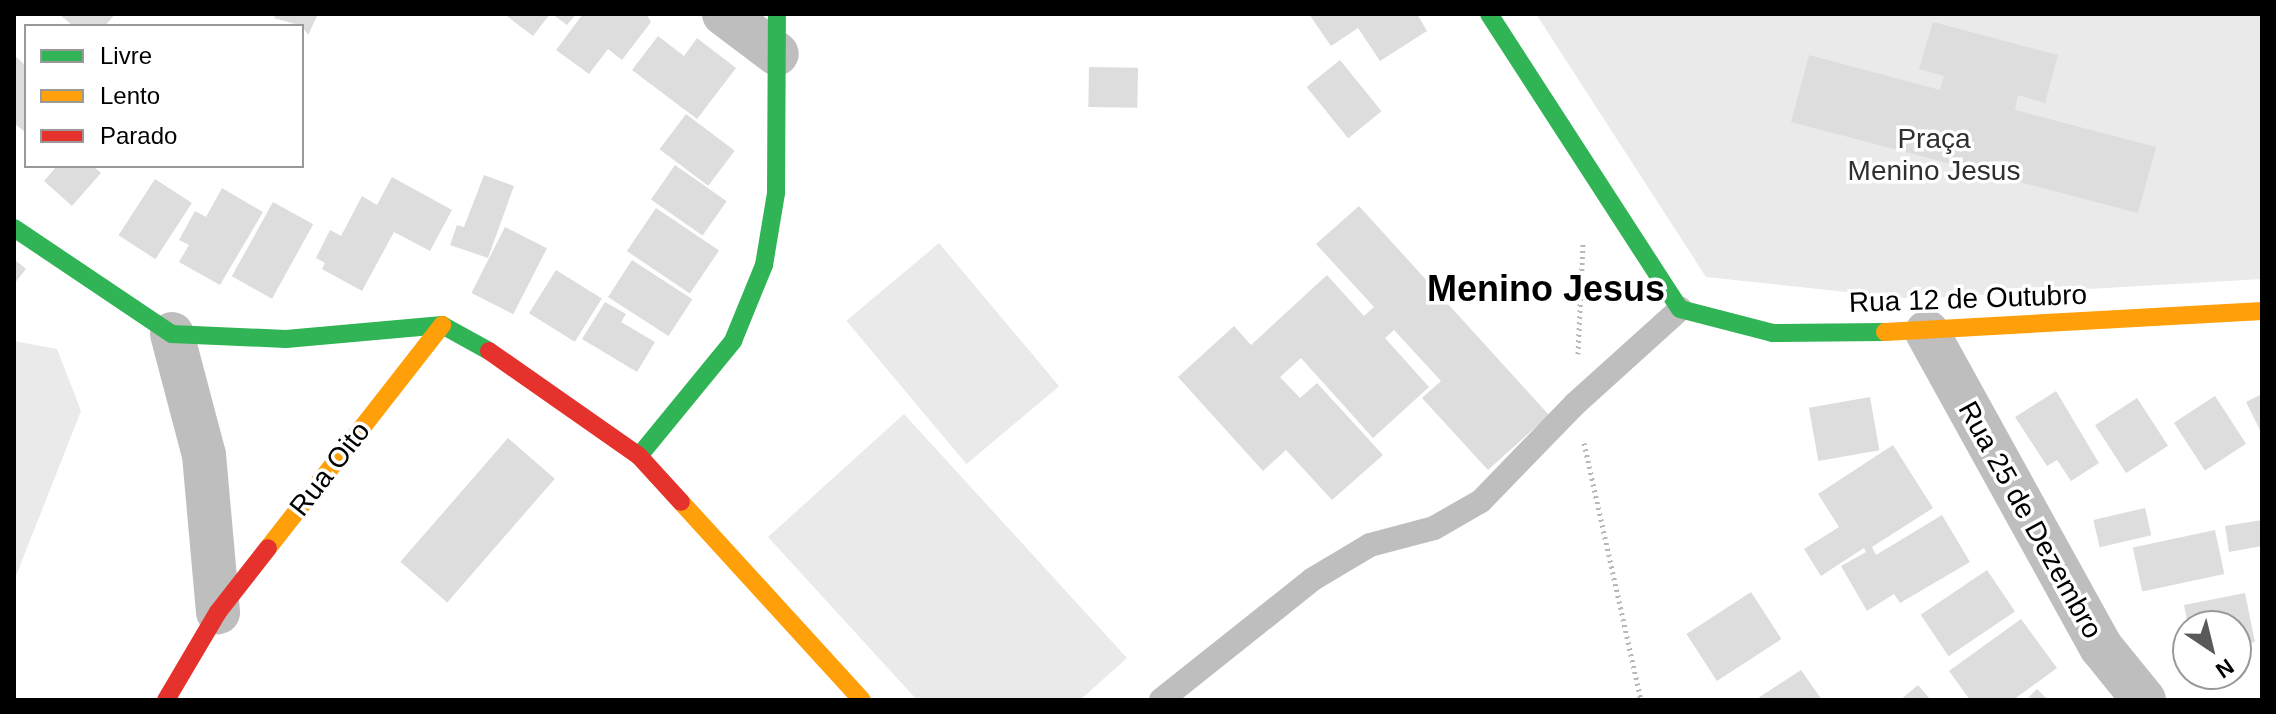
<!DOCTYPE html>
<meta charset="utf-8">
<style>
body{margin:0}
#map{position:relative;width:2276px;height:714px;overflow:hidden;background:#fff;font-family:Helvetica,sans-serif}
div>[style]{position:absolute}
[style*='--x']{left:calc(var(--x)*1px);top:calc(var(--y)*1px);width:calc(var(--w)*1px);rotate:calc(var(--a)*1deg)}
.green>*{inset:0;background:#eaeaea;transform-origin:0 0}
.building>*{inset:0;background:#ddd;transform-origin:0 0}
.path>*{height:5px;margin-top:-2.5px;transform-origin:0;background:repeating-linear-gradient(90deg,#b8b8b8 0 2px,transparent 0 6px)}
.lane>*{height:24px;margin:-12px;padding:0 12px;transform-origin:12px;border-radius:12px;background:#bebebe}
.street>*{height:44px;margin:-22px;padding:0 22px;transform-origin:22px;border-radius:22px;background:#bebebe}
.fast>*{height:18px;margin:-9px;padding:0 9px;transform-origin:9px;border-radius:9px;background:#30b455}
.slow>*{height:18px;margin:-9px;padding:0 9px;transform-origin:9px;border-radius:9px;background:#ff9f0a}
.jam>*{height:18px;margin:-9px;padding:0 9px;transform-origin:9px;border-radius:9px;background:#e5322d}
span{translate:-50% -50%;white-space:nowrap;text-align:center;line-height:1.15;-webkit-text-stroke:7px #fff;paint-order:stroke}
.park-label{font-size:28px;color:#303030}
.street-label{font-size:28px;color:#000}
.district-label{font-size:36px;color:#000;font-weight:700}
.frame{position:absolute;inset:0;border:16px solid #000;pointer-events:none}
.legend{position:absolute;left:24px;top:24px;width:280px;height:144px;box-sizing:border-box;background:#fff;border:2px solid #999;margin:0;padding:10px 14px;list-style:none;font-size:24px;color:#000}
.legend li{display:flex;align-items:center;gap:16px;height:40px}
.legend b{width:40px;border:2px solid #999}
.north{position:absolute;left:2172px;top:610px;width:80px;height:80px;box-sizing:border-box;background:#fff;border:2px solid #999;border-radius:50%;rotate:145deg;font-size:22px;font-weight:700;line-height:32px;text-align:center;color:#000}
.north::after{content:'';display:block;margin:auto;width:28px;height:36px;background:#595959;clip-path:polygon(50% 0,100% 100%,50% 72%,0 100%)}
</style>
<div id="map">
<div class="green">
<div style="clip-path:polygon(1536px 14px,2262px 14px,2262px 279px,1913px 299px,1706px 277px)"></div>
<div style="left:939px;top:243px;width:187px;height:121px;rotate:50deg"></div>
<div style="clip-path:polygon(14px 341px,57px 349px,81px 411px,14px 581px)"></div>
<div style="clip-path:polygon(904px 414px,1127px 658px,1080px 700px,917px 700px,768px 537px)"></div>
</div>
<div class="building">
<div style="clip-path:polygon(59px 14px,115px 14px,105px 26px,73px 26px)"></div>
<div style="clip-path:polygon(276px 14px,318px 14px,308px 35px,302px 26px,274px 18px)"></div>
<div style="clip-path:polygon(504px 14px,550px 14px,533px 36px)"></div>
<div style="clip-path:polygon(552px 14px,576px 14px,567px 25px)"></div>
<div style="clip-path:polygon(583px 14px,646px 14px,651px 22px,622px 60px,608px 49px,589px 74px,556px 50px)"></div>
<div style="clip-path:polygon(1309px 14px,1417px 14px,1427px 31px,1380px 61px,1358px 28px,1331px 46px)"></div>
<div style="clip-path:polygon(1933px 22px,2058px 55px,2045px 103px,2018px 95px,2015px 110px,2156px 147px,2138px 213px,1791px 122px,1809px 55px,1940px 90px,1944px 76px,1919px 69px)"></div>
<div style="clip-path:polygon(658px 36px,684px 56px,697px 38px,736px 68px,697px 119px,632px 70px)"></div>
<div style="clip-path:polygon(14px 55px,26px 66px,26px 133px,14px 123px)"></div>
<div style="left:1340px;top:60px;width:66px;height:43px;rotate:51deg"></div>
<div style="left:1089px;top:67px;width:49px;height:40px;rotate:1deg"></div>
<div style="left:686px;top:114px;width:61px;height:44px;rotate:37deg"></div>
<div style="left:675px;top:165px;width:63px;height:42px;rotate:35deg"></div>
<div style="clip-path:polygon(57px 166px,93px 166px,101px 173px,72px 206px,44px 181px)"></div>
<div style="clip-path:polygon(484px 175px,514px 186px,488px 258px,450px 245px,457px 225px,464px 227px)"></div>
<div style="clip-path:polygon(392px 177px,452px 210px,430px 251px,394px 232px,362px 291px,322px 269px,325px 263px,316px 258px,330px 230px,341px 236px,362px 196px,377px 205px)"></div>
<div style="left:155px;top:179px;width:44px;height:67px;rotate:33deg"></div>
<div style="clip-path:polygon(222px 188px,263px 212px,220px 285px,179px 262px,189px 245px,179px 240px,195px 211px,206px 217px)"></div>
<div style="left:273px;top:202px;width:46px;height:85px;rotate:29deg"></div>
<div style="clip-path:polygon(1359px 206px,1549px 415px,1488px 470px,1422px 398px,1441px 381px,1394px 330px,1385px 338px,1429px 387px,1373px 438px,1301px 358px,1280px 377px,1300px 398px,1317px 383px,1383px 455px,1332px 500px,1286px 450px,1263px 471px,1178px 377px,1234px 326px,1251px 345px,1327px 275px,1364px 316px,1374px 307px,1316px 244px)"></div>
<div style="left:656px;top:208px;width:76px;height:52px;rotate:34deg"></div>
<div style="left:505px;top:227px;width:47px;height:74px;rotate:27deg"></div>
<div style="clip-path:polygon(14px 259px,26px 269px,14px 284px)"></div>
<div style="left:632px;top:260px;width:72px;height:44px;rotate:33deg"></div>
<div style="left:556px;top:270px;width:54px;height:51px;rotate:32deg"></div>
<div style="clip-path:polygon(605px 302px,626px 314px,621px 322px,655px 342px,637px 372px,582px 339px)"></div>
<div style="clip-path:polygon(2056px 391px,2099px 463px,2071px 481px,2057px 460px,2047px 466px,2015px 417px)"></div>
<div style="clip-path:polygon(2262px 394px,2262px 434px,2246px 402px)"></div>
<div style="left:2215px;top:396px;width:57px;height:49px;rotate:57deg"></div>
<div style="left:1870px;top:397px;width:54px;height:62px;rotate:80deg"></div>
<div style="left:2137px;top:398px;width:57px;height:50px;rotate:57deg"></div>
<div style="left:508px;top:438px;width:62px;height:164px;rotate:41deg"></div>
<div style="clip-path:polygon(1893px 445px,1933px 508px,1872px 547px,1876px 555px,1942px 515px,1970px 562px,1900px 603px,1894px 594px,1867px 611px,1841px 566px,1866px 552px,1864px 548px,1821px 576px,1804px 549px,1839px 527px,1818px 494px)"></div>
<div style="left:2145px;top:508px;width:28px;height:53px;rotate:77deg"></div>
<div style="clip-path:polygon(2262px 520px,2262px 546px,2229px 552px,2225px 526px)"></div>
<div style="left:2215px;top:530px;width:45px;height:84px;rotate:78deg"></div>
<div style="left:1987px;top:570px;width:50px;height:80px;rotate:56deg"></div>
<div style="left:1751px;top:592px;width:56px;height:77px;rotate:57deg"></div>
<div style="clip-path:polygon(2245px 593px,2255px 642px,2236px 646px,2236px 626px,2188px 626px,2184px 605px)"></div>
<div style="clip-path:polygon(2021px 619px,2057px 668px,2013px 700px,1970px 700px,1949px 671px)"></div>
<div style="clip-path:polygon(1801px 670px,1822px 700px,1755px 700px)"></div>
<div style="clip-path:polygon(1918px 685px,1931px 700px,1900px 700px)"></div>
<div style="clip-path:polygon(2037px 689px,2048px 700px,2026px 700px)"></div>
</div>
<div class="path">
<div style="--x:1578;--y:354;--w:110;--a:-87.4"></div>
<div style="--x:1584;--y:443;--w:263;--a:77.5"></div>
</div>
<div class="lane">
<div style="--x:1161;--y:700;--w:194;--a:-38.5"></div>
<div style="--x:1313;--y:579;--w:66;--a:-30.8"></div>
<div style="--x:1370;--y:545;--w:66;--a:-14.9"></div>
<div style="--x:1434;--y:528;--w:54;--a:-29.9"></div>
<div style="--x:1481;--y:501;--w:135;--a:-45.9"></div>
<div style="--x:1575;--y:404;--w:142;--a:-42.1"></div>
</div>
<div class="street">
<div style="--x:724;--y:14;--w:66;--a:37"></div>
<div style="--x:1927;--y:332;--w:360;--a:61.1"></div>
<div style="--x:2101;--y:647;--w:68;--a:50.9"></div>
<div style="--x:172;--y:334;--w:125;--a:75.2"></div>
<div style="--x:204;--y:455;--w:158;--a:84.9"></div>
</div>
<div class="fast">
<div style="--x:1489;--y:14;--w:351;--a:57.1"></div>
<div style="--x:1680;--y:309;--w:96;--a:14.5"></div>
<div style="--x:1773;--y:333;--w:112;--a:-0.5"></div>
<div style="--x:14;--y:228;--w:190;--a:33.9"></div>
<div style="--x:172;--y:334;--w:114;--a:2.5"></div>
<div style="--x:286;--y:339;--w:157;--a:-5.1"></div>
<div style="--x:442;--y:325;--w:54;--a:29"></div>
<div style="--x:639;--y:456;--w:149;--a:-50.7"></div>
<div style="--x:733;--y:341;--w:82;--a:-67.8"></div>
<div style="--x:764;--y:265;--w:73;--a:-80.5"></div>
<div style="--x:776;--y:193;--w:179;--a:-89.7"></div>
</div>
<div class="slow">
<div style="--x:1885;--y:332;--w:378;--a:-3.2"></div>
<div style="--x:681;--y:502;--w:268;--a:47.6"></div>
<div style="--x:268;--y:548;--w:283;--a:-52"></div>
</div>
<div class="jam">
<div style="--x:489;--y:351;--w:183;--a:35"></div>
<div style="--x:639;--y:456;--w:62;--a:47.6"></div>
<div style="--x:166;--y:700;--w:102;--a:-59.4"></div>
<div style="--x:218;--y:612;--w:81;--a:-52"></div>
</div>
<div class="park-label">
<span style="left:1934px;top:155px">Praça<br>Menino Jesus</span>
</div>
<div class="street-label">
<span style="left:1968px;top:299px;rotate:-2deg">Rua 12 de Outubro</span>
<span style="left:330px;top:469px;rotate:-52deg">Rua Oito</span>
<span style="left:2030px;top:520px;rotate:61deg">Rua 25 de Dezembro</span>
</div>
<div class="district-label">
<span style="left:1546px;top:289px">Menino Jesus</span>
</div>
<div class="frame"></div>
<ul class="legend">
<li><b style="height:10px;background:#30b455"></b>Livre</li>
<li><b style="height:10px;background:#ff9f0a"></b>Lento</li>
<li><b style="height:10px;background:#e5322d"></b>Parado</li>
</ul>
<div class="north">N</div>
</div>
